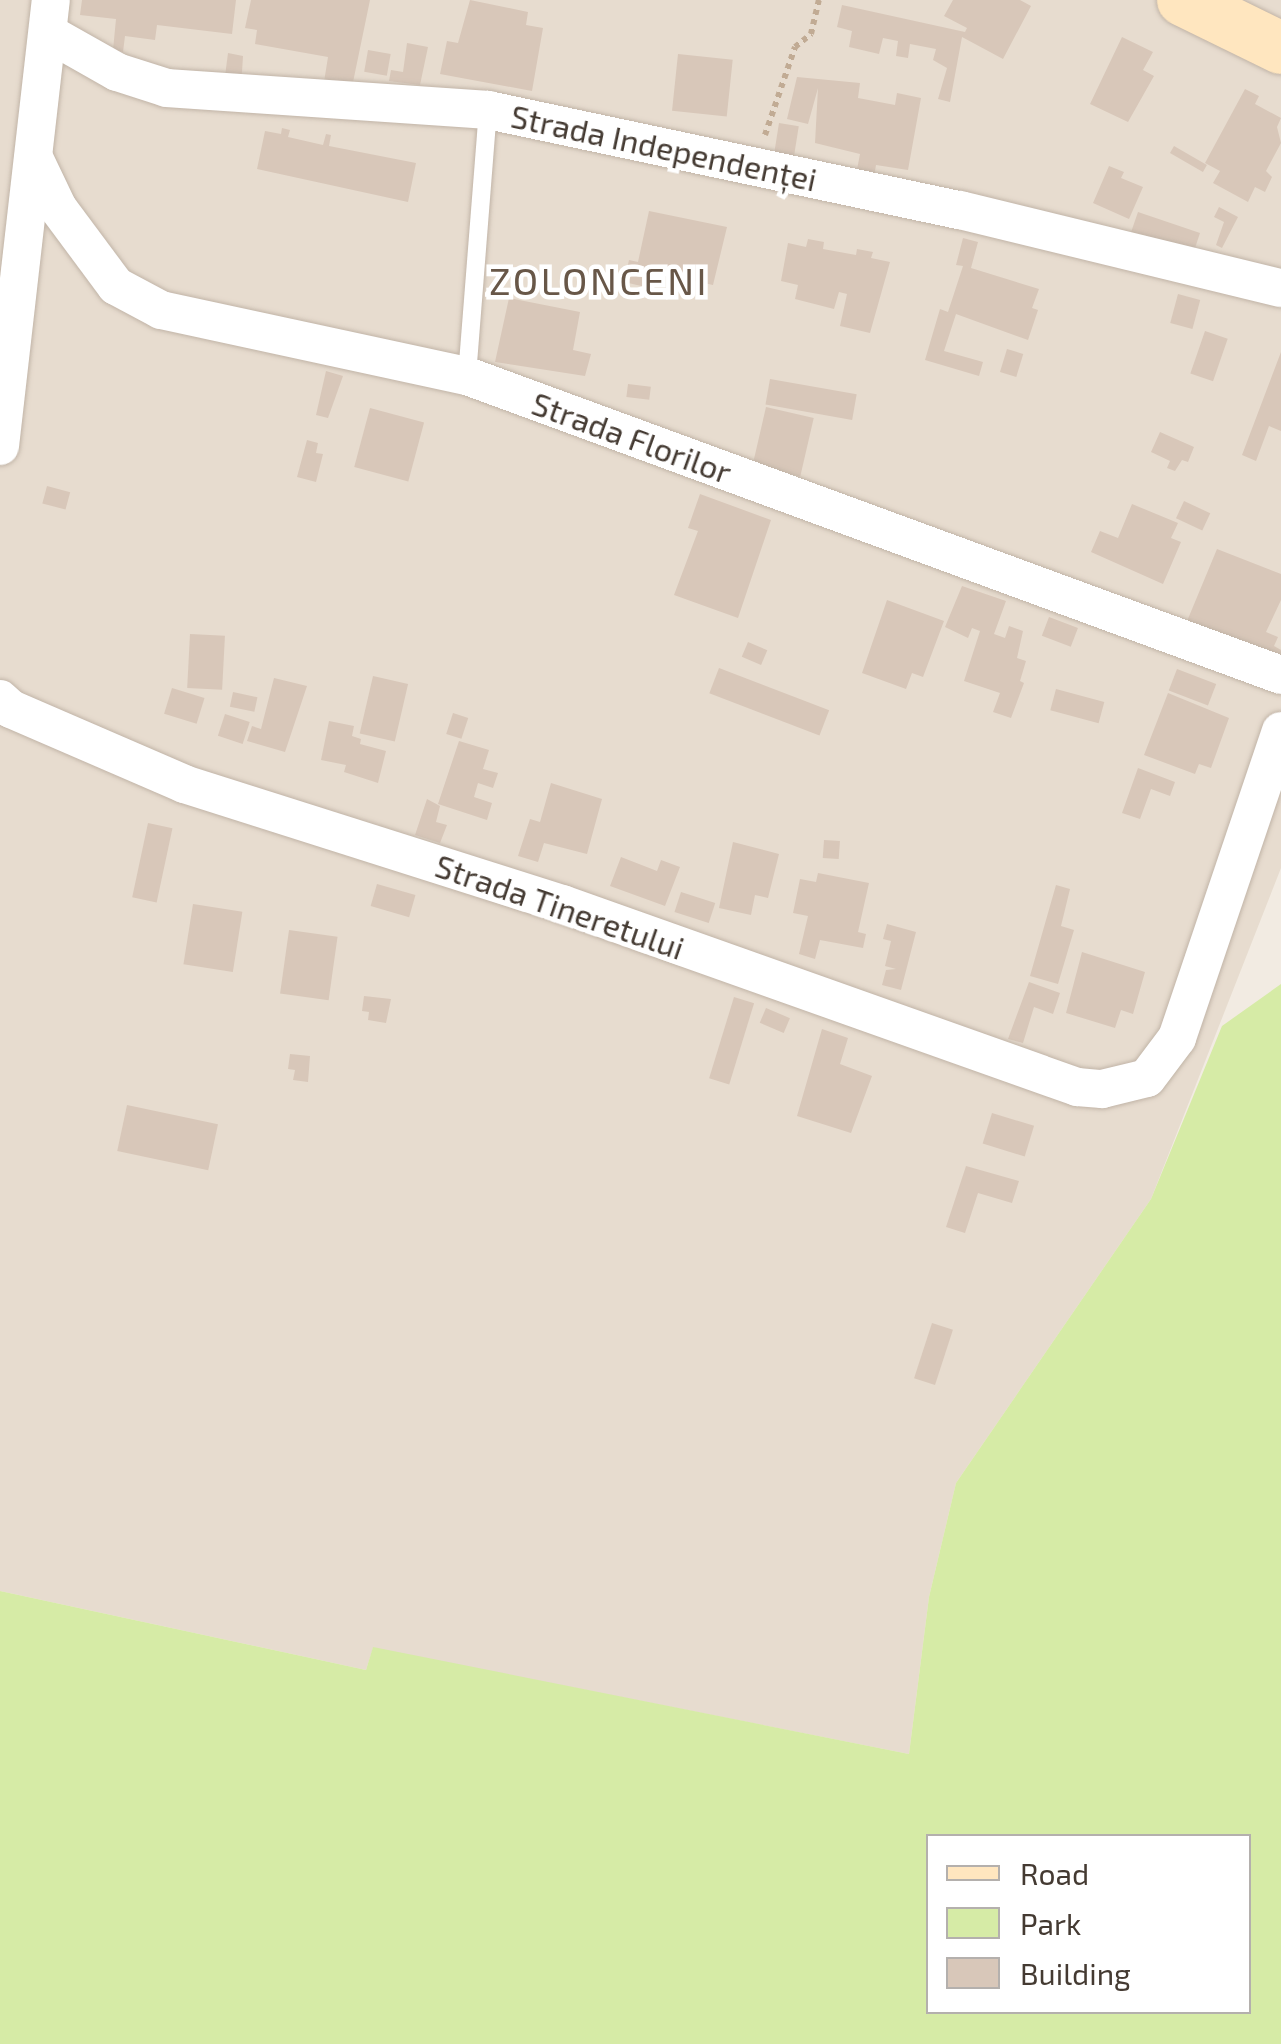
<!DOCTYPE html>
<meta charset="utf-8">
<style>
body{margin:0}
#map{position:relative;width:1281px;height:2044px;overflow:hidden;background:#f2ebe2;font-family:"Exo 2",sans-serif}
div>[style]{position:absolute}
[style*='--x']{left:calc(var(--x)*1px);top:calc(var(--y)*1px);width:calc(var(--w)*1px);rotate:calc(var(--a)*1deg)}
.residential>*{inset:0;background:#e7dccf}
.green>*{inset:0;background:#d6eba6}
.building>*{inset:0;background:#d8c7b9;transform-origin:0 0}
.path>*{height:6px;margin-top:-3px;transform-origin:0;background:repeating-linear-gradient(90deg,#c1ab94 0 5px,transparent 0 10px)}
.roads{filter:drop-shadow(0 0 2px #c1b4a7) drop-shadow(0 0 2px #c1b4a7)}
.service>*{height:18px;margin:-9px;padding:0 9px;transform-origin:9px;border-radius:9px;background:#fff}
.minor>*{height:38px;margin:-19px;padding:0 19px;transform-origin:19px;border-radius:19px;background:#fff}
.secondary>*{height:52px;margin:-26px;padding:0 26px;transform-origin:26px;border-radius:26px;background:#ffe6bf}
span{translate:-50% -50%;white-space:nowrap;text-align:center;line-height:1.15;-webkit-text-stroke:9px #fff;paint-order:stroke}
.street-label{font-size:32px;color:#443a32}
.quarter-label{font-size:38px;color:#685748;letter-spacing:2.5px}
.legend{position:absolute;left:926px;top:1834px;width:325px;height:180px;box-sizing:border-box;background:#fff;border:2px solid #b4b0ad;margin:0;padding:12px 18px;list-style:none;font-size:30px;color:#443a32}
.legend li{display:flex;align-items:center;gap:20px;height:50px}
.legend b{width:50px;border:2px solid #b4b0ad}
</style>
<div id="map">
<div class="residential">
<div style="clip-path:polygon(0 0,1281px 0,1281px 868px,1151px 1199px,956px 1483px,929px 1597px,909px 1754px,373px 1648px,366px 1670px,0 1591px)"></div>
</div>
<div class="green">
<div style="clip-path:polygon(evenodd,1281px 984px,1281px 2044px,0 2044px,0 1591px,366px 1670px,373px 1647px,909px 1754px,929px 1597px,956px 1483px,1151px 1199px,1222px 1026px,1281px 984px,928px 1836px,1248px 1836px,1248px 2012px,928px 2012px,928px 1836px)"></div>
</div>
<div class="building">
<div style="clip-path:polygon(82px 0,236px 0,232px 34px,157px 25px,155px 40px,125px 36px,123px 52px,113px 50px,116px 19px,80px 15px)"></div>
<div style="clip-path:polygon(251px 0,370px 0,352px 87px,324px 82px,328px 57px,255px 44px,257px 30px,245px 28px)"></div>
<div style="clip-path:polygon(470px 0,528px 12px,526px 25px,543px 28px,532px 91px,440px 74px,447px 41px,458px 43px)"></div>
<div style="clip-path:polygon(953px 0,1020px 0,1031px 6px,1003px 59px,962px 37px,950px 102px,938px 99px,947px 68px,933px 60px,936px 49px,910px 44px,908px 58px,896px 56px,898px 41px,883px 38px,879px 54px,849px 47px,852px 31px,837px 27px,842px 5px,965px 32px,967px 28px,944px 16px)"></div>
<div style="clip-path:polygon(1122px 37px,1153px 52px,1143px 70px,1154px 76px,1128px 122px,1090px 104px)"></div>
<div style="clip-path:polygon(407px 43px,428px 47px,420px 85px,389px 81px,391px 70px,403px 72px)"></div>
<div style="left:368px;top:50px;width:23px;height:22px;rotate:10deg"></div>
<div style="clip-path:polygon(228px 53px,243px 56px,241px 87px,224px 84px)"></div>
<div style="left:678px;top:54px;width:55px;height:57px;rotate:6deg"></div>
<div style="clip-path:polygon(797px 77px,860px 83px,858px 98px,874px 101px,895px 105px,897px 93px,921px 98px,908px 170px,876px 165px,873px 183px,855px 180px,860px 154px,815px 143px,818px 88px,808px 124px,787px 119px)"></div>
<div style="clip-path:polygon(1245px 89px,1259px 96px,1255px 104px,1281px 118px,1277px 127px,1281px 143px,1266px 171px,1272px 177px,1265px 192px,1255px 187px,1248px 202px,1213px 183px,1220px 171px,1205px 163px)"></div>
<div style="left:779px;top:123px;width:20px;height:36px;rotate:9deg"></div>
<div style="clip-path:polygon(282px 128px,290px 130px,288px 137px,323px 145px,326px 134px,331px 135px,329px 146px,416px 163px,408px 202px,257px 169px,265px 131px,281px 134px)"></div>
<div style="left:1174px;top:146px;width:38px;height:8px;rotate:30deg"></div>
<div style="clip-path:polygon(1109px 166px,1124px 172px,1121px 178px,1143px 187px,1129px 219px,1093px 203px)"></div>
<div style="clip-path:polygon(1219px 207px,1238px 217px,1222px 248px,1216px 245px,1224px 222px,1214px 217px)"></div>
<div style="clip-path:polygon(649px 211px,727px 227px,713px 285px,653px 272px,650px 288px,624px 282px,629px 260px,638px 262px)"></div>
<div style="clip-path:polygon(1138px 212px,1200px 233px,1194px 251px,1128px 241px)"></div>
<div style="clip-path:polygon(963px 238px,978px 242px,971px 268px,1039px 289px,1032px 308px,1038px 310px,1028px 340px,956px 314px,944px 351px,983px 362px,979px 376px,925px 360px,940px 309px,948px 312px,963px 266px,956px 265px)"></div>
<div style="clip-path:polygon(808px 239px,824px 242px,823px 249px,856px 255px,857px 249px,873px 252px,871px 258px,890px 262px,870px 333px,840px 326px,847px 294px,839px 292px,834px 309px,795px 299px,798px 285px,781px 281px,788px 243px,806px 247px)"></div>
<div style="left:1178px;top:294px;width:23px;height:30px;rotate:15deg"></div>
<div style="clip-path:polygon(509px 298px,580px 312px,573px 350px,591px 354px,585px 376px,495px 362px)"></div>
<div style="left:1205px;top:331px;width:24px;height:45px;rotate:19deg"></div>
<div style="left:1007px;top:349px;width:17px;height:24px;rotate:17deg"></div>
<div style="clip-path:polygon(1281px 352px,1281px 431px,1269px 426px,1256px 461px,1242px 455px)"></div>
<div style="clip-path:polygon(326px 371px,343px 376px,328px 418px,316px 415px)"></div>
<div style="left:770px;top:379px;width:88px;height:26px;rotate:10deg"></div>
<div style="left:628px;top:384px;width:23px;height:13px;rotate:7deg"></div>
<div style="left:766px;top:407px;width:49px;height:60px;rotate:13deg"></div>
<div style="left:370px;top:408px;width:56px;height:61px;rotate:15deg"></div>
<div style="clip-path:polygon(1160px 432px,1194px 447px,1188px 462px,1182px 460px,1175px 471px,1167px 468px,1170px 461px,1151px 452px)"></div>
<div style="clip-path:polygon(307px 440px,318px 443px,316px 453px,323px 454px,316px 482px,297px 477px)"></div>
<div style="left:47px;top:486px;width:24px;height:18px;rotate:15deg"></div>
<div style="clip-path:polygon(700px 494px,771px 520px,738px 618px,674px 595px,698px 531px,688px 528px)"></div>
<div style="left:1184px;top:501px;width:29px;height:19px;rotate:25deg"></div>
<div style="clip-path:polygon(1132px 504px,1178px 523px,1171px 538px,1181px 542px,1163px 584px,1091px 552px,1100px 531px,1118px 538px)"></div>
<div style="clip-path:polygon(1217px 549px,1281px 574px,1281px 600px,1266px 632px,1278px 637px,1274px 646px,1281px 650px,1281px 669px,1185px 626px)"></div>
<div style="clip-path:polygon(962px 586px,1006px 601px,994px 634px,1005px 638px,1009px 626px,1023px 631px,1017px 658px,1026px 661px,1020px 681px,1024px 683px,1011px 718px,993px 712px,1000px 693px,964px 681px,980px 631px,972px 628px,968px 638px,945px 627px)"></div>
<div style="clip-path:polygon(887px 600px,944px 621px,923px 677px,912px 673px,906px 689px,862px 673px)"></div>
<div style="left:1049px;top:617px;width:31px;height:20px;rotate:21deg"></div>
<div style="left:190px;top:634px;width:35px;height:54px;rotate:3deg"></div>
<div style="left:748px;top:642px;width:21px;height:16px;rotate:23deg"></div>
<div style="left:719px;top:668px;width:118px;height:27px;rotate:21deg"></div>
<div style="left:1177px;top:669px;width:42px;height:23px;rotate:21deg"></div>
<div style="left:373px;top:676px;width:36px;height:59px;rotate:13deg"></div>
<div style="clip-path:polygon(274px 678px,307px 686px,285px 752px,247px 741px,252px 726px,261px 729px)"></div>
<div style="left:172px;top:688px;width:34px;height:27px;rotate:17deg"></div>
<div style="left:1056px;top:689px;width:50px;height:22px;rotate:15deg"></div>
<div style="left:233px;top:692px;width:25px;height:15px;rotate:12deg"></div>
<div style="clip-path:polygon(1168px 693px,1229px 718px,1211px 768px,1199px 764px,1195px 774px,1144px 755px)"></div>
<div style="left:453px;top:713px;width:16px;height:22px;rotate:18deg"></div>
<div style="left:225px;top:714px;width:26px;height:23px;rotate:18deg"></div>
<div style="clip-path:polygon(329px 721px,354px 726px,352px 736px,361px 739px,360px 744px,386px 751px,378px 783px,344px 772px,346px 765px,321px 760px)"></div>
<div style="clip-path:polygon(459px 741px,489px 750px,483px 769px,498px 773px,493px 788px,478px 783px,474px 797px,492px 803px,487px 820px,438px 804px)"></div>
<div style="clip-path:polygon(1138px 768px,1175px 782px,1170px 796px,1151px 789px,1140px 819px,1122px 813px)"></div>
<div style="clip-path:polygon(551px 783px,602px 799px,587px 854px,544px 843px,538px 862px,518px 856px,530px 819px,540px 822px)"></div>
<div style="clip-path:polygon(427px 799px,440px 806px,436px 822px,447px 825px,440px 843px,415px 835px)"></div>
<div style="left:148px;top:823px;width:25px;height:76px;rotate:12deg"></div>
<div style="left:824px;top:840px;width:16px;height:18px;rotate:4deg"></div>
<div style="clip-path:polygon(733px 842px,779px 854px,768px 898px,755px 895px,751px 915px,719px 908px)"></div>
<div style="clip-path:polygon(621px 857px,657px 871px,661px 860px,680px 867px,665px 906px,610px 886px)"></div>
<div style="clip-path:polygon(818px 873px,869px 883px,858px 932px,866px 934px,863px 948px,820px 940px,815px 959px,799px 954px,808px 916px,793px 913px,800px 879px,816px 882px)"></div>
<div style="left:377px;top:884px;width:40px;height:23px;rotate:16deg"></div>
<div style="clip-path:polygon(1056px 885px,1070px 889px,1061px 926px,1074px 930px,1058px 984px,1030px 976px)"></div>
<div style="left:681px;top:892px;width:36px;height:21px;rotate:18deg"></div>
<div style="left:193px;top:904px;width:50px;height:61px;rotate:9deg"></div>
<div style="clip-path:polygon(887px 924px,916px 932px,901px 990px,882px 985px,886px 970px,896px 969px,885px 966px,891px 941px,883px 939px)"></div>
<div style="left:289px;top:930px;width:49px;height:64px;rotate:8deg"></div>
<div style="clip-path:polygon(1082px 952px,1145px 972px,1133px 1014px,1121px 1010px,1115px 1028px,1066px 1013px)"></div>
<div style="clip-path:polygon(1029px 982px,1060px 993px,1053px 1014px,1034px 1007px,1023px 1043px,1008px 1039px)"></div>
<div style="clip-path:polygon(364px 996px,391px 999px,386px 1023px,368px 1020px,369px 1012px,362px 1011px)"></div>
<div style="left:734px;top:997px;width:21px;height:85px;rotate:17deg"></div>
<div style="left:766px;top:1008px;width:26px;height:16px;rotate:23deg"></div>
<div style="clip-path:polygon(822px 1029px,848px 1038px,840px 1064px,872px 1076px,851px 1133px,797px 1116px)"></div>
<div style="clip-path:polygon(290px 1054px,310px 1056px,308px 1082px,293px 1080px,295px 1070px,288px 1069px)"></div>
<div style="left:127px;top:1105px;width:93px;height:47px;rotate:12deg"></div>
<div style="left:992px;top:1113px;width:44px;height:32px;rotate:17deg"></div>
<div style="clip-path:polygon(966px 1166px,1019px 1181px,1012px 1203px,978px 1193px,965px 1233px,946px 1227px)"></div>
<div style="left:932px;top:1323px;width:22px;height:58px;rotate:18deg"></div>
</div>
<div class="path">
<div style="--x:765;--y:135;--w:93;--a:-71.2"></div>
<div style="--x:795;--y:47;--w:21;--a:-39"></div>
<div style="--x:811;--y:34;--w:35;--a:-77"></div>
</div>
<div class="roads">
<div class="service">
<div style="--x:467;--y:376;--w:267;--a:-85.5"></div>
</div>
<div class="minor">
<div style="--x:48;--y:33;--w:79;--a:29.5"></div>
<div style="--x:117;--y:72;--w:52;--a:17.7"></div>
<div style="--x:167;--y:88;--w:322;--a:3.9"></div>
<div style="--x:488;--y:110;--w:482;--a:12"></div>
<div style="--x:960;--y:210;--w:330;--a:13.7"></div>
<div style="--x:34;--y:158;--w:55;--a:64.4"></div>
<div style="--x:58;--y:208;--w:97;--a:53.4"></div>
<div style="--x:116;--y:286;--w:51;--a:28.1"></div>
<div style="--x:161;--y:310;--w:313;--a:12.2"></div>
<div style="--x:467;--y:376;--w:867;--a:20.17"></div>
<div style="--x:0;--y:446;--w:449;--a:-83.5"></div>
<div style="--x:0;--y:699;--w:15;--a:42"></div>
<div style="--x:11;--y:709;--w:189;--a:23.4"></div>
<div style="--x:184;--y:784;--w:397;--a:17.6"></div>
<div style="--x:562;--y:904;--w:547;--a:19.56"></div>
<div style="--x:1077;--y:1087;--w:25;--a:5"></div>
<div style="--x:1102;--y:1089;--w:46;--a:-13.7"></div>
<div style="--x:1147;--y:1078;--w:50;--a:-53.1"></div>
<div style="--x:1177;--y:1038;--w:324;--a:-71.3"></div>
</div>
<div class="secondary">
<div style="--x:1183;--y:0;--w:109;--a:26.1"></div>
</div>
</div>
<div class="street-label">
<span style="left:664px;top:147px;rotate:12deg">Strada Independenței</span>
<span style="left:632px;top:437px;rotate:20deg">Strada Florilor</span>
<span style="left:560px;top:906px;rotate:19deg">Strada Tineretului</span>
</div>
<div class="quarter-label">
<span style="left:599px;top:281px">ZOLONCENI</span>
</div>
<ul class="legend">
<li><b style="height:12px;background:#ffe6bf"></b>Road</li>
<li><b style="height:28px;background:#d6eba6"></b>Park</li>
<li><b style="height:28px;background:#d8c7b9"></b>Building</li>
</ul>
</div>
